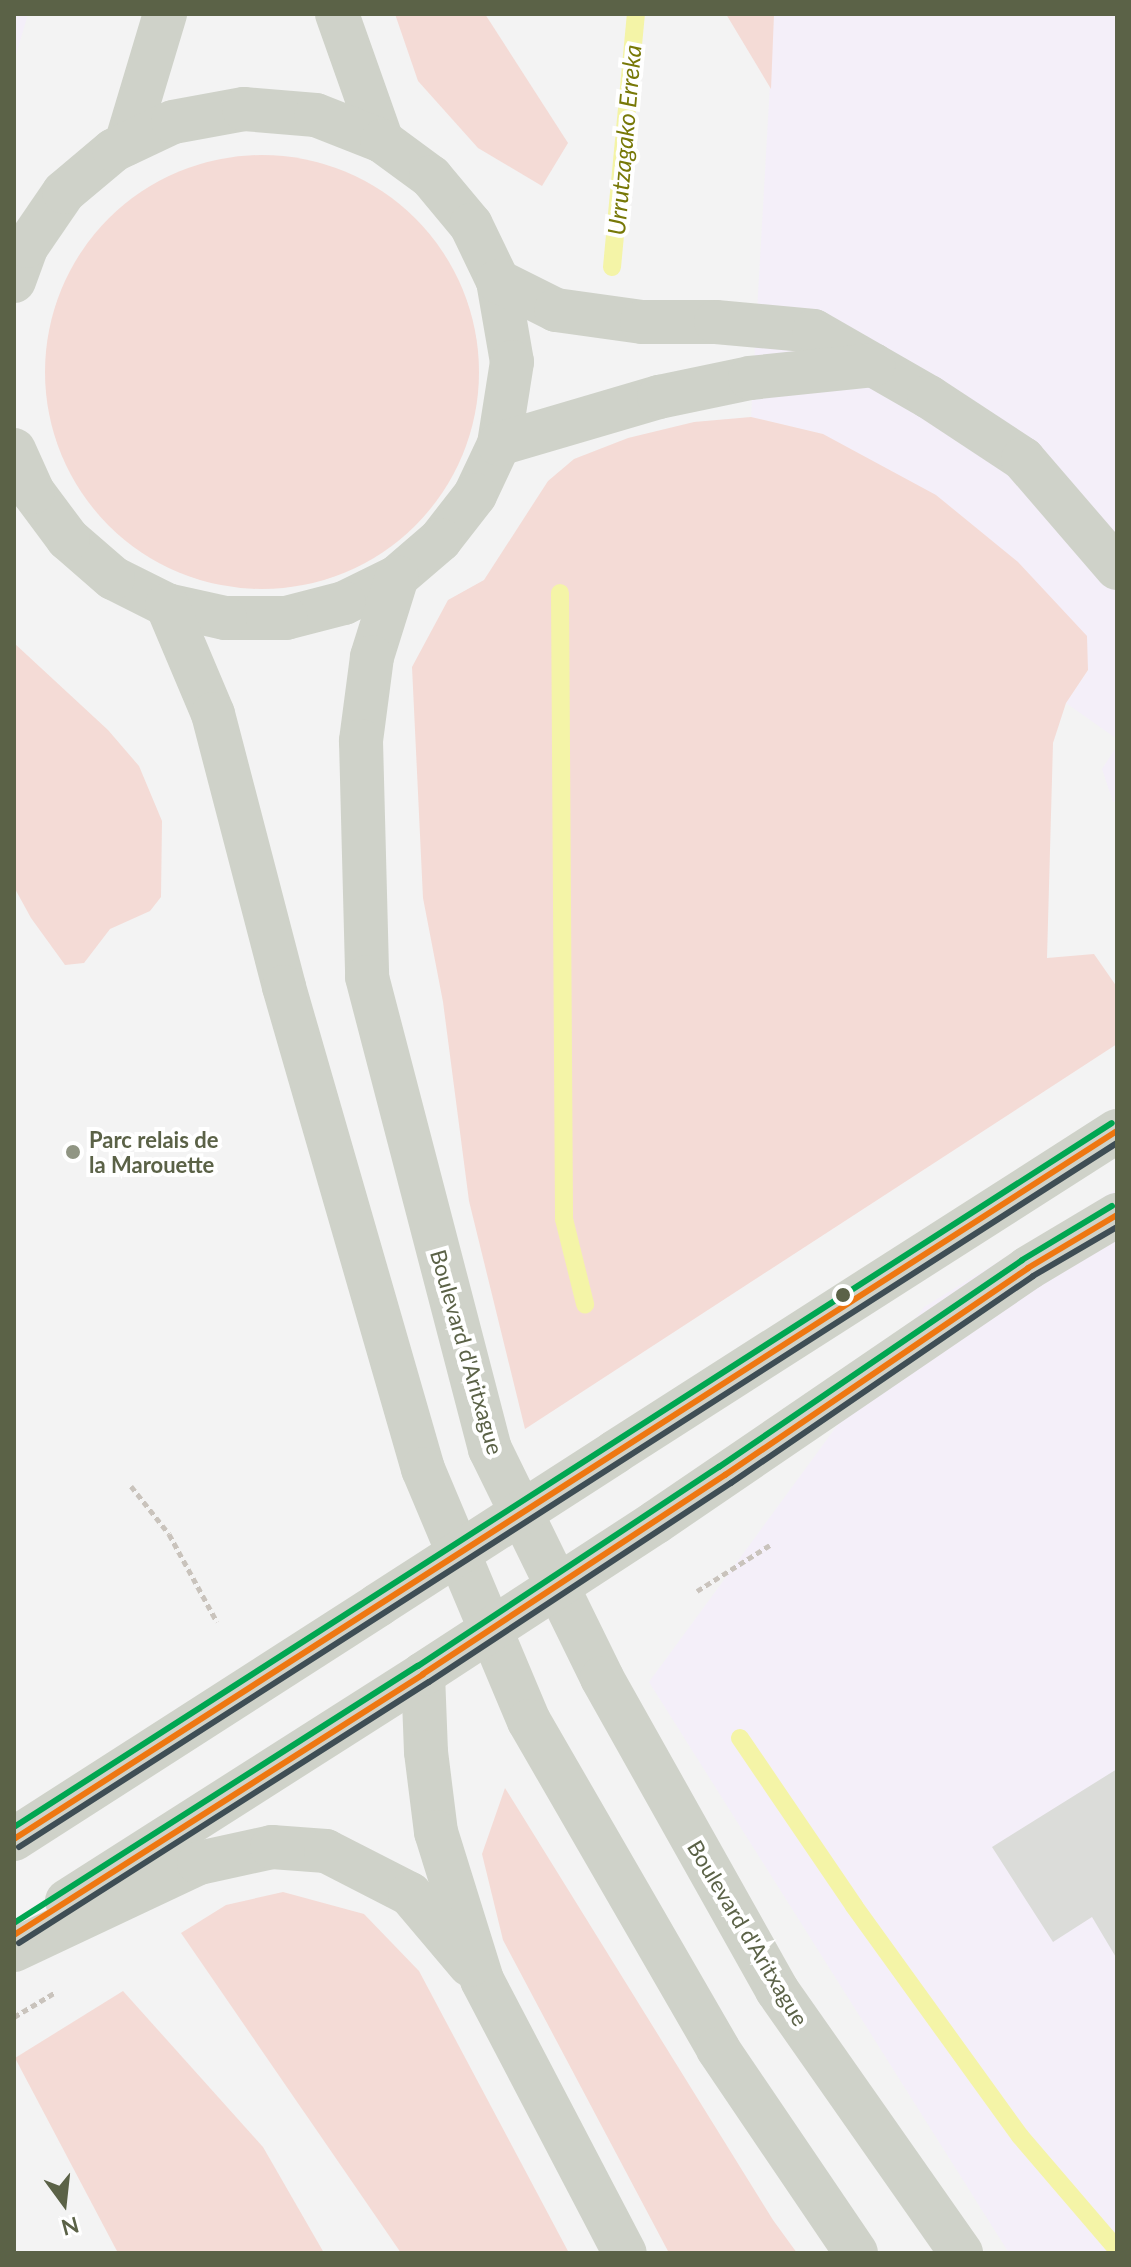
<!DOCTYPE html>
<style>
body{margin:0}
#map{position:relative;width:1131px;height:2267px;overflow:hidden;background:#f3f3f3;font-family:Lato,sans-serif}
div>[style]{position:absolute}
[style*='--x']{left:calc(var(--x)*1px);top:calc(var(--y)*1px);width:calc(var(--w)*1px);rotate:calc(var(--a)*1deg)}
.commercial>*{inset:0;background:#f4eff9}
.green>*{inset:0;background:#f4dbd6}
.round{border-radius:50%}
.stream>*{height:18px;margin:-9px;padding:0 9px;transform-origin:9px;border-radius:9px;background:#f4f4a7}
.building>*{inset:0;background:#dbdcd9}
.path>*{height:5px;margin-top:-2.5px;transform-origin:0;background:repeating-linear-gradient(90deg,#c9c3bc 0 6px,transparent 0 10px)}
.primary>*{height:44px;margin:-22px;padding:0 22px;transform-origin:22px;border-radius:22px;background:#cfd2c9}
.primary-bridge>*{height:44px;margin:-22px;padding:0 22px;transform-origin:22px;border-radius:22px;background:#cfd2c9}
.bus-1>*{height:6px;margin:-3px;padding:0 3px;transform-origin:3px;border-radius:3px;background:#e71}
.bus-2>*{height:6px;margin:-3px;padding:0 3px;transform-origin:3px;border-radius:3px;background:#3f4e55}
.bus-3>*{height:6px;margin:-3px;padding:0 3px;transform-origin:3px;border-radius:3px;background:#00a651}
.dots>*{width:22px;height:22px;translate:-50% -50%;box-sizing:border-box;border:4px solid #fff;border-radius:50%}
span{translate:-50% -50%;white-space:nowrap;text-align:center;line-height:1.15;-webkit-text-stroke:8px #fff;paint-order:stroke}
.poi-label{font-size:22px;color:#5b6247;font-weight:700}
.left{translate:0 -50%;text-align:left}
.street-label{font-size:22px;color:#5b6247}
.water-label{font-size:24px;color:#777807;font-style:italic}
.frame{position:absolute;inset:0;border:16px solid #5b6247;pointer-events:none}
.north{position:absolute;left:24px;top:2163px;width:80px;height:80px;-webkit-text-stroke:6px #fff;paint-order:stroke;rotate:165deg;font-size:22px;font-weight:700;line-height:32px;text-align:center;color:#5b6247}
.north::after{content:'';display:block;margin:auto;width:28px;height:36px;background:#5b6247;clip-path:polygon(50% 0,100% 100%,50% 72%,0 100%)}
</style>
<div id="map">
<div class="commercial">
<div style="clip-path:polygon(14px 14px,28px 14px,14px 62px)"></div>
<div style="clip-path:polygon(774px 14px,1117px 14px,1117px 739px,1066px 703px,1088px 670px,823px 434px,751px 417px)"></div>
<div style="clip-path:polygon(1117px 746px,1117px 801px,1113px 802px,1102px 769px)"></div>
<div style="clip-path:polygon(1117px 1189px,1117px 2253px,1009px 2253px,649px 1682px,924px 1307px)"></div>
</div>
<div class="green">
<div style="clip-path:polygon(395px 14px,485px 14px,568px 143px,542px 186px,478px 148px,418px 81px)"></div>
<div style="clip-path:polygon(726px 14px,774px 14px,771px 89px)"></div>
<div class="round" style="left:45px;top:155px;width:434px;height:434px"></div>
<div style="clip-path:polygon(751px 417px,823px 434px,936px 495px,1018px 562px,1087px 636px,1088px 670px,1066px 703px,1053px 743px,1047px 958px,1094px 954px,1117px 987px,1117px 1044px,525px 1429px,469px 1201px,443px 1002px,423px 898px,412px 667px,448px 600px,484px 580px,548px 481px,574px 459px,628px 438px,694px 422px)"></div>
<div style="clip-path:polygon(14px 643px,108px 730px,139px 766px,162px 821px,161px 897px,150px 911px,110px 929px,84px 963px,65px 965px,31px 918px,14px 887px)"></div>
<div style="clip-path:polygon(505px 1788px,773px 2220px,797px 2253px,669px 2253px,503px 1940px,482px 1854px)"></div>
<div style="clip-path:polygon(283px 1892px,364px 1914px,419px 1971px,569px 2253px,401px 2253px,181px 1933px,226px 1905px)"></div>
<div style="clip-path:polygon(123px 1991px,263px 2147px,324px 2253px,118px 2253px,15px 2058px)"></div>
</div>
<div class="stream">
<div style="--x:612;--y:267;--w:254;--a:-84.6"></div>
<div style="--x:560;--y:593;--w:626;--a:89.63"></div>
<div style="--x:564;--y:1219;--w:88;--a:76.1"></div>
<div style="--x:740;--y:1738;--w:203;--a:55.8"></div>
<div style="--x:854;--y:1906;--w:284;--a:54.2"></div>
<div style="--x:1020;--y:2136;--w:149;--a:49.4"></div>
</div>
<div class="building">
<div style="clip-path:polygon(1117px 1769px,1117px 1959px,1092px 1917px,1053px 1942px,992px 1847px)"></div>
</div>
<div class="path">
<div style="--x:131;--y:1486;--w:61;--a:51.6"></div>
<div style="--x:169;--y:1534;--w:100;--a:61.4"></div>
<div style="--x:697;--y:1591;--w:86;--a:-32.2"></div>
<div style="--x:14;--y:2017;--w:47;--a:-31"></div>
</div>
<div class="primary">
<div style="--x:337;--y:14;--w:135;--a:70.5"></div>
<div style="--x:126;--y:144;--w:136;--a:-73.3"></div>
<div style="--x:14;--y:281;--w:37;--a:-70"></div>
<div style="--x:27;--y:246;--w:65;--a:-55.6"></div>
<div style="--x:64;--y:192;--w:65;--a:-40"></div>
<div style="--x:114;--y:150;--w:65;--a:-25.4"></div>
<div style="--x:173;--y:122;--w:72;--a:-10.4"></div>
<div style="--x:244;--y:109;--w:72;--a:4.8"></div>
<div style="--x:316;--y:115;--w:71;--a:21.5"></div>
<div style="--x:382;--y:141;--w:61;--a:36.3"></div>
<div style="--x:431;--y:177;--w:62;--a:50.2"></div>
<div style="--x:471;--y:225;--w:62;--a:64.3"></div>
<div style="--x:498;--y:281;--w:82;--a:80.2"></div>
<div style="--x:512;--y:362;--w:83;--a:99"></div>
<div style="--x:499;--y:444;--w:56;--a:115.2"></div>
<div style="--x:475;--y:495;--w:57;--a:127.9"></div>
<div style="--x:440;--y:540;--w:57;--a:139.3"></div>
<div style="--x:397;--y:577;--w:59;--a:153.9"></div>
<div style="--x:344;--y:603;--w:60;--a:165.5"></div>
<div style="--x:286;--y:618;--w:61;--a:180"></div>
<div style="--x:225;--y:618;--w:59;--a:-167.4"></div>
<div style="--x:167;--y:605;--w:60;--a:-153.4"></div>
<div style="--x:113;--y:578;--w:60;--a:-139.1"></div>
<div style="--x:68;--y:539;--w:59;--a:-126.7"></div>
<div style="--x:33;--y:492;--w:46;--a:-114.3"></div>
<div style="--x:498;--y:281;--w:65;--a:26.6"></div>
<div style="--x:556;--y:310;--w:87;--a:7.9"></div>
<div style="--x:642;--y:322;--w:74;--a:0"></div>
<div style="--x:716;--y:322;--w:98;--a:5.2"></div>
<div style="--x:814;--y:331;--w:133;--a:29.9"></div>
<div style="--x:929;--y:397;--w:113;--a:33.4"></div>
<div style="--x:1023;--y:459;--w:144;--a:49.2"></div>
<div style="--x:499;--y:444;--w:167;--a:-16.4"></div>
<div style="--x:659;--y:397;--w:93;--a:-11.8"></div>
<div style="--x:750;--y:378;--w:124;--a:-6"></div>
<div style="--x:397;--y:577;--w:84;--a:107.4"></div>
<div style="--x:372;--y:657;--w:85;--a:97.5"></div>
<div style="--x:361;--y:741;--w:236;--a:88.5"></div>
<div style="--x:367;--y:977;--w:488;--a:75.4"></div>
<div style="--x:490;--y:1449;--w:255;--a:63.9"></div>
<div style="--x:602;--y:1678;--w:358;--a:60.7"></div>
<div style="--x:777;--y:1990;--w:321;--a:55"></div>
<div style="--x:167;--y:605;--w:118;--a:67.1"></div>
<div style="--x:213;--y:714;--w:282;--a:75.4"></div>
<div style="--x:284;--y:987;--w:502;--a:73.91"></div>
<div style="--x:423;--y:1469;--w:273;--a:67.2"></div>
<div style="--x:529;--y:1721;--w:379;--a:60"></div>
<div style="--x:718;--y:2049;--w:246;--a:55.9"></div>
<div style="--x:615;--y:1452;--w:596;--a:-32.6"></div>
<div style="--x:656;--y:1522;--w:450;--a:-34.3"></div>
<div style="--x:1028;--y:1268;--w:104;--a:-30.8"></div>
<div style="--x:423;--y:1674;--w:78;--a:87.8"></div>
<div style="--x:426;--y:1752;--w:81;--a:82.9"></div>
<div style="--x:436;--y:1832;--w:155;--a:72.7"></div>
<div style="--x:482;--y:1980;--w:308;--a:62.4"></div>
<div style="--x:14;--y:1839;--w:433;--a:-32.7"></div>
<div style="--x:67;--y:1901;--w:422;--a:-32.5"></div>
<div style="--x:14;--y:1950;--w:204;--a:-25.2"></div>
<div style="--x:199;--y:1863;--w:75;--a:-12.4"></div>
<div style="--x:272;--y:1847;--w:54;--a:4.2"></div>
<div style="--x:326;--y:1851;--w:94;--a:27.1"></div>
<div style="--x:410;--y:1894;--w:93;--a:49.8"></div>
</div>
<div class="primary-bridge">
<div style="--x:378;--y:1605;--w:282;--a:-32.8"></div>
<div style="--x:423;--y:1674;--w:278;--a:-33.1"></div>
</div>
<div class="bus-1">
<div style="--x:14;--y:1839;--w:1311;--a:-32.7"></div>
<div style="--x:14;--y:1935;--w:485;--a:-32.5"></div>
<div style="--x:423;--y:1674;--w:362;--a:-33.4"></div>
<div style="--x:725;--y:1475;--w:367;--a:-34.3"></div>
<div style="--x:1028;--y:1268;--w:104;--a:-30.8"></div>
</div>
<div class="bus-2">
<div style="--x:19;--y:1847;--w:1304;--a:-32.67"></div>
<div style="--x:19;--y:1943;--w:486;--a:-32.5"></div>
<div style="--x:429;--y:1682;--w:362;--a:-33.4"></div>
<div style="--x:731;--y:1483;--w:366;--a:-34.4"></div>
<div style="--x:1033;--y:1276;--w:97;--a:-30.3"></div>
</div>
<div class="bus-3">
<div style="--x:14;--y:1827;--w:1304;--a:-32.67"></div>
<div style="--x:14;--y:1923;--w:479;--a:-32.5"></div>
<div style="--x:418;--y:1666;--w:361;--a:-33.5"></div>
<div style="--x:719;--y:1467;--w:367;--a:-34.3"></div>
<div style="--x:1022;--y:1260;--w:105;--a:-31"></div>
</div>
<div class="dots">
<div style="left:73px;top:1152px;background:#909583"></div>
<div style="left:843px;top:1295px;background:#5b6247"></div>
</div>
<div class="poi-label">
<span class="left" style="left:89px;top:1152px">Parc relais de<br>la Marouette</span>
</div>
<div class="street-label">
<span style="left:467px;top:1352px;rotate:74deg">Boulevard d'Aritxague</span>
<span style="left:748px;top:1933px;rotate:59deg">Boulevard d'Aritxague</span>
</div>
<div class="water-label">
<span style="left:624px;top:140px;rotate:-85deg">Urrutzagako Erreka</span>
</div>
<div class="frame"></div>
<div class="north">N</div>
</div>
